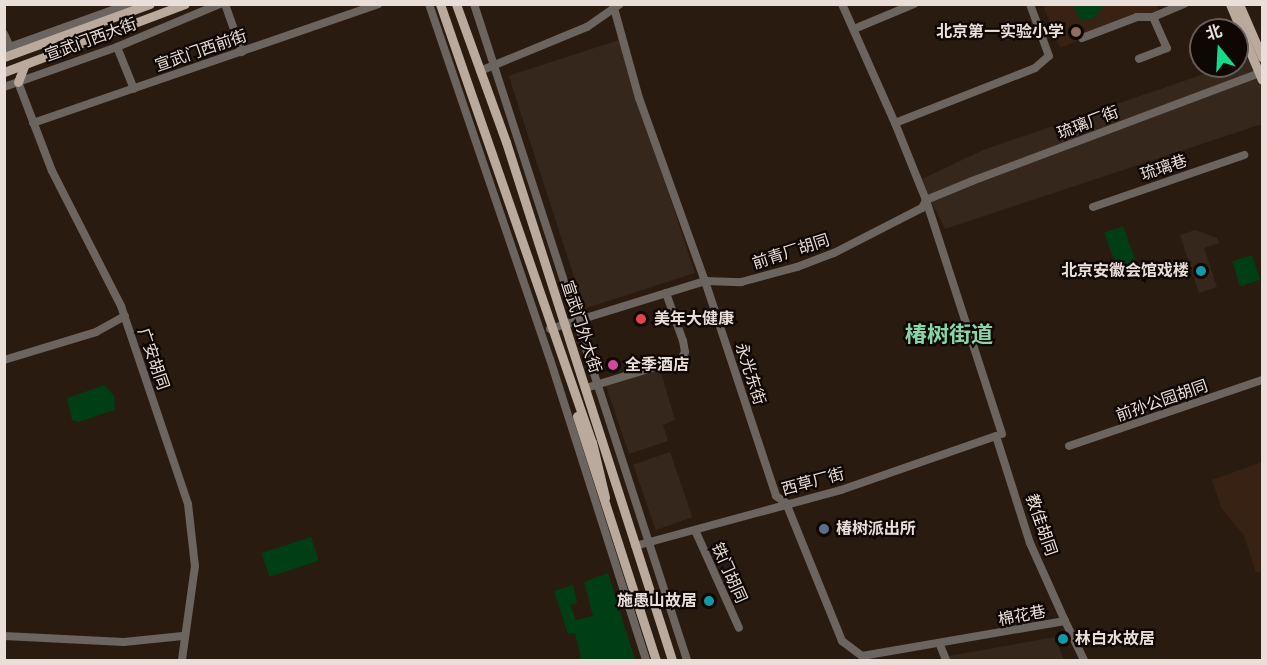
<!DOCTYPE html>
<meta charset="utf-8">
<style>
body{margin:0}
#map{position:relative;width:1267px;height:665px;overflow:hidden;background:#2a1b11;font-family:Cabin,"Noto Sans SC",sans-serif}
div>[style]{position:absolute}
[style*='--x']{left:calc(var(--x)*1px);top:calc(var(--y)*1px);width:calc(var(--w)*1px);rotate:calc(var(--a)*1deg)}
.commercial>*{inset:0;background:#35271b;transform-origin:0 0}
.built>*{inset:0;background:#372213}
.green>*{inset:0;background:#003f15;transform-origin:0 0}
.minor>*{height:8px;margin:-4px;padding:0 4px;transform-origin:4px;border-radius:4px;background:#6c645e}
.major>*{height:9px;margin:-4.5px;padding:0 4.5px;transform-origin:4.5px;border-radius:4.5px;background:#baa99d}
.dots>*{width:16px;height:16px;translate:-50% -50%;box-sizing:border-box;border:3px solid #0e0704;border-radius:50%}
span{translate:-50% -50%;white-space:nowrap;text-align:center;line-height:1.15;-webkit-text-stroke:4.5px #0e0704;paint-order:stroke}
.poi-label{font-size:16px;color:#eadfd8;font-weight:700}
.right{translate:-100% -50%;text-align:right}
.left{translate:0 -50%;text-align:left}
.street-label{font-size:16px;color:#eadfd8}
.district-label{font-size:22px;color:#88d5a8;font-weight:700}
.frame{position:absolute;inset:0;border:6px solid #eadfd8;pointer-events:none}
.north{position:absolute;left:1189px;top:18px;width:60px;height:60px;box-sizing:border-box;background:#0e0704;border:2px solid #665d59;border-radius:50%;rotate:342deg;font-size:16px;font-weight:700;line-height:24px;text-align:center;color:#eadfd8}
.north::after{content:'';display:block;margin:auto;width:21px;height:27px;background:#16d989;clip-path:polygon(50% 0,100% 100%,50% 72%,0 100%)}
</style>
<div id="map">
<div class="commercial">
<div style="left:619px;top:40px;width:245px;height:116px;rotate:72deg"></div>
<div style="clip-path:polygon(1262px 54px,1262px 124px,945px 229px,927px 193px,922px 179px,983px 150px)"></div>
<div style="clip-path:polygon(1195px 230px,1217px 238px,1219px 243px,1204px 248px,1217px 287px,1199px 293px,1180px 235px)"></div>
<div style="clip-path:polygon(660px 369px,675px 420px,663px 425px,668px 441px,629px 454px,606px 386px)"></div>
<div style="left:670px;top:452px;width:69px;height:39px;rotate:71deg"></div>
<div style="clip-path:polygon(1055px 637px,1064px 660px,950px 660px,949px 656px)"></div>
</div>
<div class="built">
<div style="clip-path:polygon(1043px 5px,1156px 5px,1159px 12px,1140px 14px,1060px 48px)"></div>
<div style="clip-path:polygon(1262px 462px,1262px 571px,1256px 573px,1244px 535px,1222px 509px,1212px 480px)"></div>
</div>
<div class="green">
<div style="clip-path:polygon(1073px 5px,1102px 5px,1103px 7px,1093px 19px,1081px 21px)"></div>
<div style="left:1123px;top:226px;width:46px;height:20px;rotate:70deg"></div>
<div style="left:1252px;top:255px;width:26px;height:21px;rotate:72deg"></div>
<div style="clip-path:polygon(105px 385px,114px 396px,115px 410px,78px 422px,72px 420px,67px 398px)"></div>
<div style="left:311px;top:537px;width:25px;height:52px;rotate:72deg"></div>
<div style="clip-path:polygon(608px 573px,635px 660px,574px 660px,581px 658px,575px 633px,568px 634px,554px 591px,573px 585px,577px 603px,570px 605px,576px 620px,593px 616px,584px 582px)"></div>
</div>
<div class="minor">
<div style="--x:225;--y:4;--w:51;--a:70.5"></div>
<div style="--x:429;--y:4;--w:375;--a:71.2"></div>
<div style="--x:550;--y:359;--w:316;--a:72.3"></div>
<div style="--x:474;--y:4;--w:690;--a:72.01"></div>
<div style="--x:842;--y:4;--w:130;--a:66"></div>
<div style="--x:895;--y:123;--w:150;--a:-21.4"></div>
<div style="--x:1035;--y:68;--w:18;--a:-41"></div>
<div style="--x:1049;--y:56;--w:55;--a:-110.1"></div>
<div style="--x:614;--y:8;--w:93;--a:74.5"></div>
<div style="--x:639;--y:98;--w:195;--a:70.2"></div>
<div style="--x:705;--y:281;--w:226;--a:71.7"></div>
<div style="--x:776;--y:496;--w:12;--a:35"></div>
<div style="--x:786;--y:503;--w:149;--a:67.9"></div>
<div style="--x:842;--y:641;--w:25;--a:37"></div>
<div style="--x:862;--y:656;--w:206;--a:-9.8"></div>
<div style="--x:1065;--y:621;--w:43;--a:64"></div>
<div style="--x:1153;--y:17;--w:34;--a:-23"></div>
<div style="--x:854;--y:29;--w:65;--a:-22.6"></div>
<div style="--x:4;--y:34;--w:17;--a:65"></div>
<div style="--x:1082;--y:38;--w:59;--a:-20.9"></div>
<div style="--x:1137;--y:17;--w:16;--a:0"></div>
<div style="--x:1153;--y:17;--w:34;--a:66"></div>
<div style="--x:1167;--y:48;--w:30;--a:159"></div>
<div style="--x:117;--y:47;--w:45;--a:68"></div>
<div style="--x:4;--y:49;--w:133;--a:-19.8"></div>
<div style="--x:480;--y:71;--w:116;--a:-22.4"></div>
<div style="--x:587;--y:27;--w:40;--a:-34.9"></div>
<div style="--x:18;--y:82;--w:95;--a:69.1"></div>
<div style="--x:52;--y:171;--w:152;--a:62.9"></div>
<div style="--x:121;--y:306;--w:209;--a:71.3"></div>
<div style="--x:188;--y:504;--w:62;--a:83.6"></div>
<div style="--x:195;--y:566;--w:95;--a:97.9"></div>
<div style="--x:4;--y:87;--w:120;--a:-19.5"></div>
<div style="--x:117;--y:47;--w:112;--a:-22.7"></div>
<div style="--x:33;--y:123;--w:365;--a:-19"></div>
<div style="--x:895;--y:123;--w:83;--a:68.1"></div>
<div style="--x:926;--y:200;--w:246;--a:72"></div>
<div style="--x:1093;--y:207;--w:160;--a:-19"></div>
<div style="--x:550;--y:329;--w:162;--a:-17.2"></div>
<div style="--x:705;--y:281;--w:36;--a:2"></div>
<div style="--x:741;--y:282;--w:58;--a:-15"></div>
<div style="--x:797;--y:267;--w:40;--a:-21"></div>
<div style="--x:834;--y:253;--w:99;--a:-27.1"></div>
<div style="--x:922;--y:208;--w:9;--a:-63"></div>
<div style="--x:926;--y:200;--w:50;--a:-22.4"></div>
<div style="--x:972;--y:181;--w:308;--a:-20.6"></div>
<div style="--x:4;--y:360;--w:96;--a:-16.9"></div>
<div style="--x:96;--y:332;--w:33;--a:-29"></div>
<div style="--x:586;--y:388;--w:99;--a:-17"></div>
<div style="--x:681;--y:359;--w:8;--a:-60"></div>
<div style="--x:685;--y:352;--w:11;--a:-100"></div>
<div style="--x:683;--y:341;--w:51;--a:-109.5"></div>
<div style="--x:1069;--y:446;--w:204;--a:-18.9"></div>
<div style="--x:695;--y:530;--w:107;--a:65.8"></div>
<div style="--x:635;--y:546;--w:213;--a:-15.2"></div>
<div style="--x:841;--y:490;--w:164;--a:-19.2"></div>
<div style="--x:996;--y:436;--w:112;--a:72.4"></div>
<div style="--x:1030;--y:543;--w:85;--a:65.8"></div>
<div style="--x:4;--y:636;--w:120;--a:2.9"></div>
<div style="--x:124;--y:642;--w:59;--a:-5.8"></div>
<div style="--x:940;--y:645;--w:16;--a:68"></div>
</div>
<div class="major">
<div style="--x:440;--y:4;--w:464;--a:70.9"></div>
<div style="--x:592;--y:442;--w:57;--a:76.7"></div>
<div style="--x:456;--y:4;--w:147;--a:70.1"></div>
<div style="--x:506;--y:142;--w:544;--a:72.23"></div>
<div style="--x:1230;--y:4;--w:82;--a:67.2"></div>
<div style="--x:1239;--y:4;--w:58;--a:66.5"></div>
<div style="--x:4;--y:57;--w:155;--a:-20"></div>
<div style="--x:4;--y:72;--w:193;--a:-20.6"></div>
<div style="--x:18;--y:82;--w:19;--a:-69"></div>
<div style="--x:577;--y:416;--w:256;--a:72.1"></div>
</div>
<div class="dots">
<div style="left:1076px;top:32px;background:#8d6e63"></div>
<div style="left:1201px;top:271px;background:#0f9aa8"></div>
<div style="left:641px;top:319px;background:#e0444e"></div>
<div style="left:613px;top:365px;background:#d1479c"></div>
<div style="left:824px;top:529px;background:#5c6f8a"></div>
<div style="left:709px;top:601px;background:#0f9aa8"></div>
<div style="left:1063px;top:639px;background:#0f9aa8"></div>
</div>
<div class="poi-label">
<span class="right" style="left:1064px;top:32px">北京第一实验小学</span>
<span class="right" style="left:1189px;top:271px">北京安徽会馆戏楼</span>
<span class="left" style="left:654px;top:319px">美年大健康</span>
<span class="left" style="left:625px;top:365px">全季酒店</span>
<span class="left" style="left:836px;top:529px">椿树派出所</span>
<span class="right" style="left:697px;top:601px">施愚山故居</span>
<span class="left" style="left:1075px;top:639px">林白水故居</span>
</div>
<div class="street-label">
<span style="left:91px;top:40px;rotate:-20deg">宣武门西大街</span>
<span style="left:201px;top:51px;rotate:-19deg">宣武门西前街</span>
<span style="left:1088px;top:123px;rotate:-21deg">琉璃厂街</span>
<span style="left:1164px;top:168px;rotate:-19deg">琉璃巷</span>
<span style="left:791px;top:252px;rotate:-18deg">前青厂胡同</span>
<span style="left:581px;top:327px;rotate:72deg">宣武门外大街</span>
<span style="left:153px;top:359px;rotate:71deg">广安胡同</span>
<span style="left:750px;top:374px;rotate:72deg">永光东街</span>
<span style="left:1162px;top:401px;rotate:-19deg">前孙公园胡同</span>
<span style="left:813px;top:482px;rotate:-15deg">西草厂街</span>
<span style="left:1041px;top:525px;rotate:71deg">教佳胡同</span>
<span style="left:729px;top:573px;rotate:66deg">铁门胡同</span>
<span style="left:1022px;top:616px;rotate:-11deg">棉花巷</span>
</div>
<div class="district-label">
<span style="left:949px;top:335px">椿树街道</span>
</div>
<div class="frame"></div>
<div class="north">北</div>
</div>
